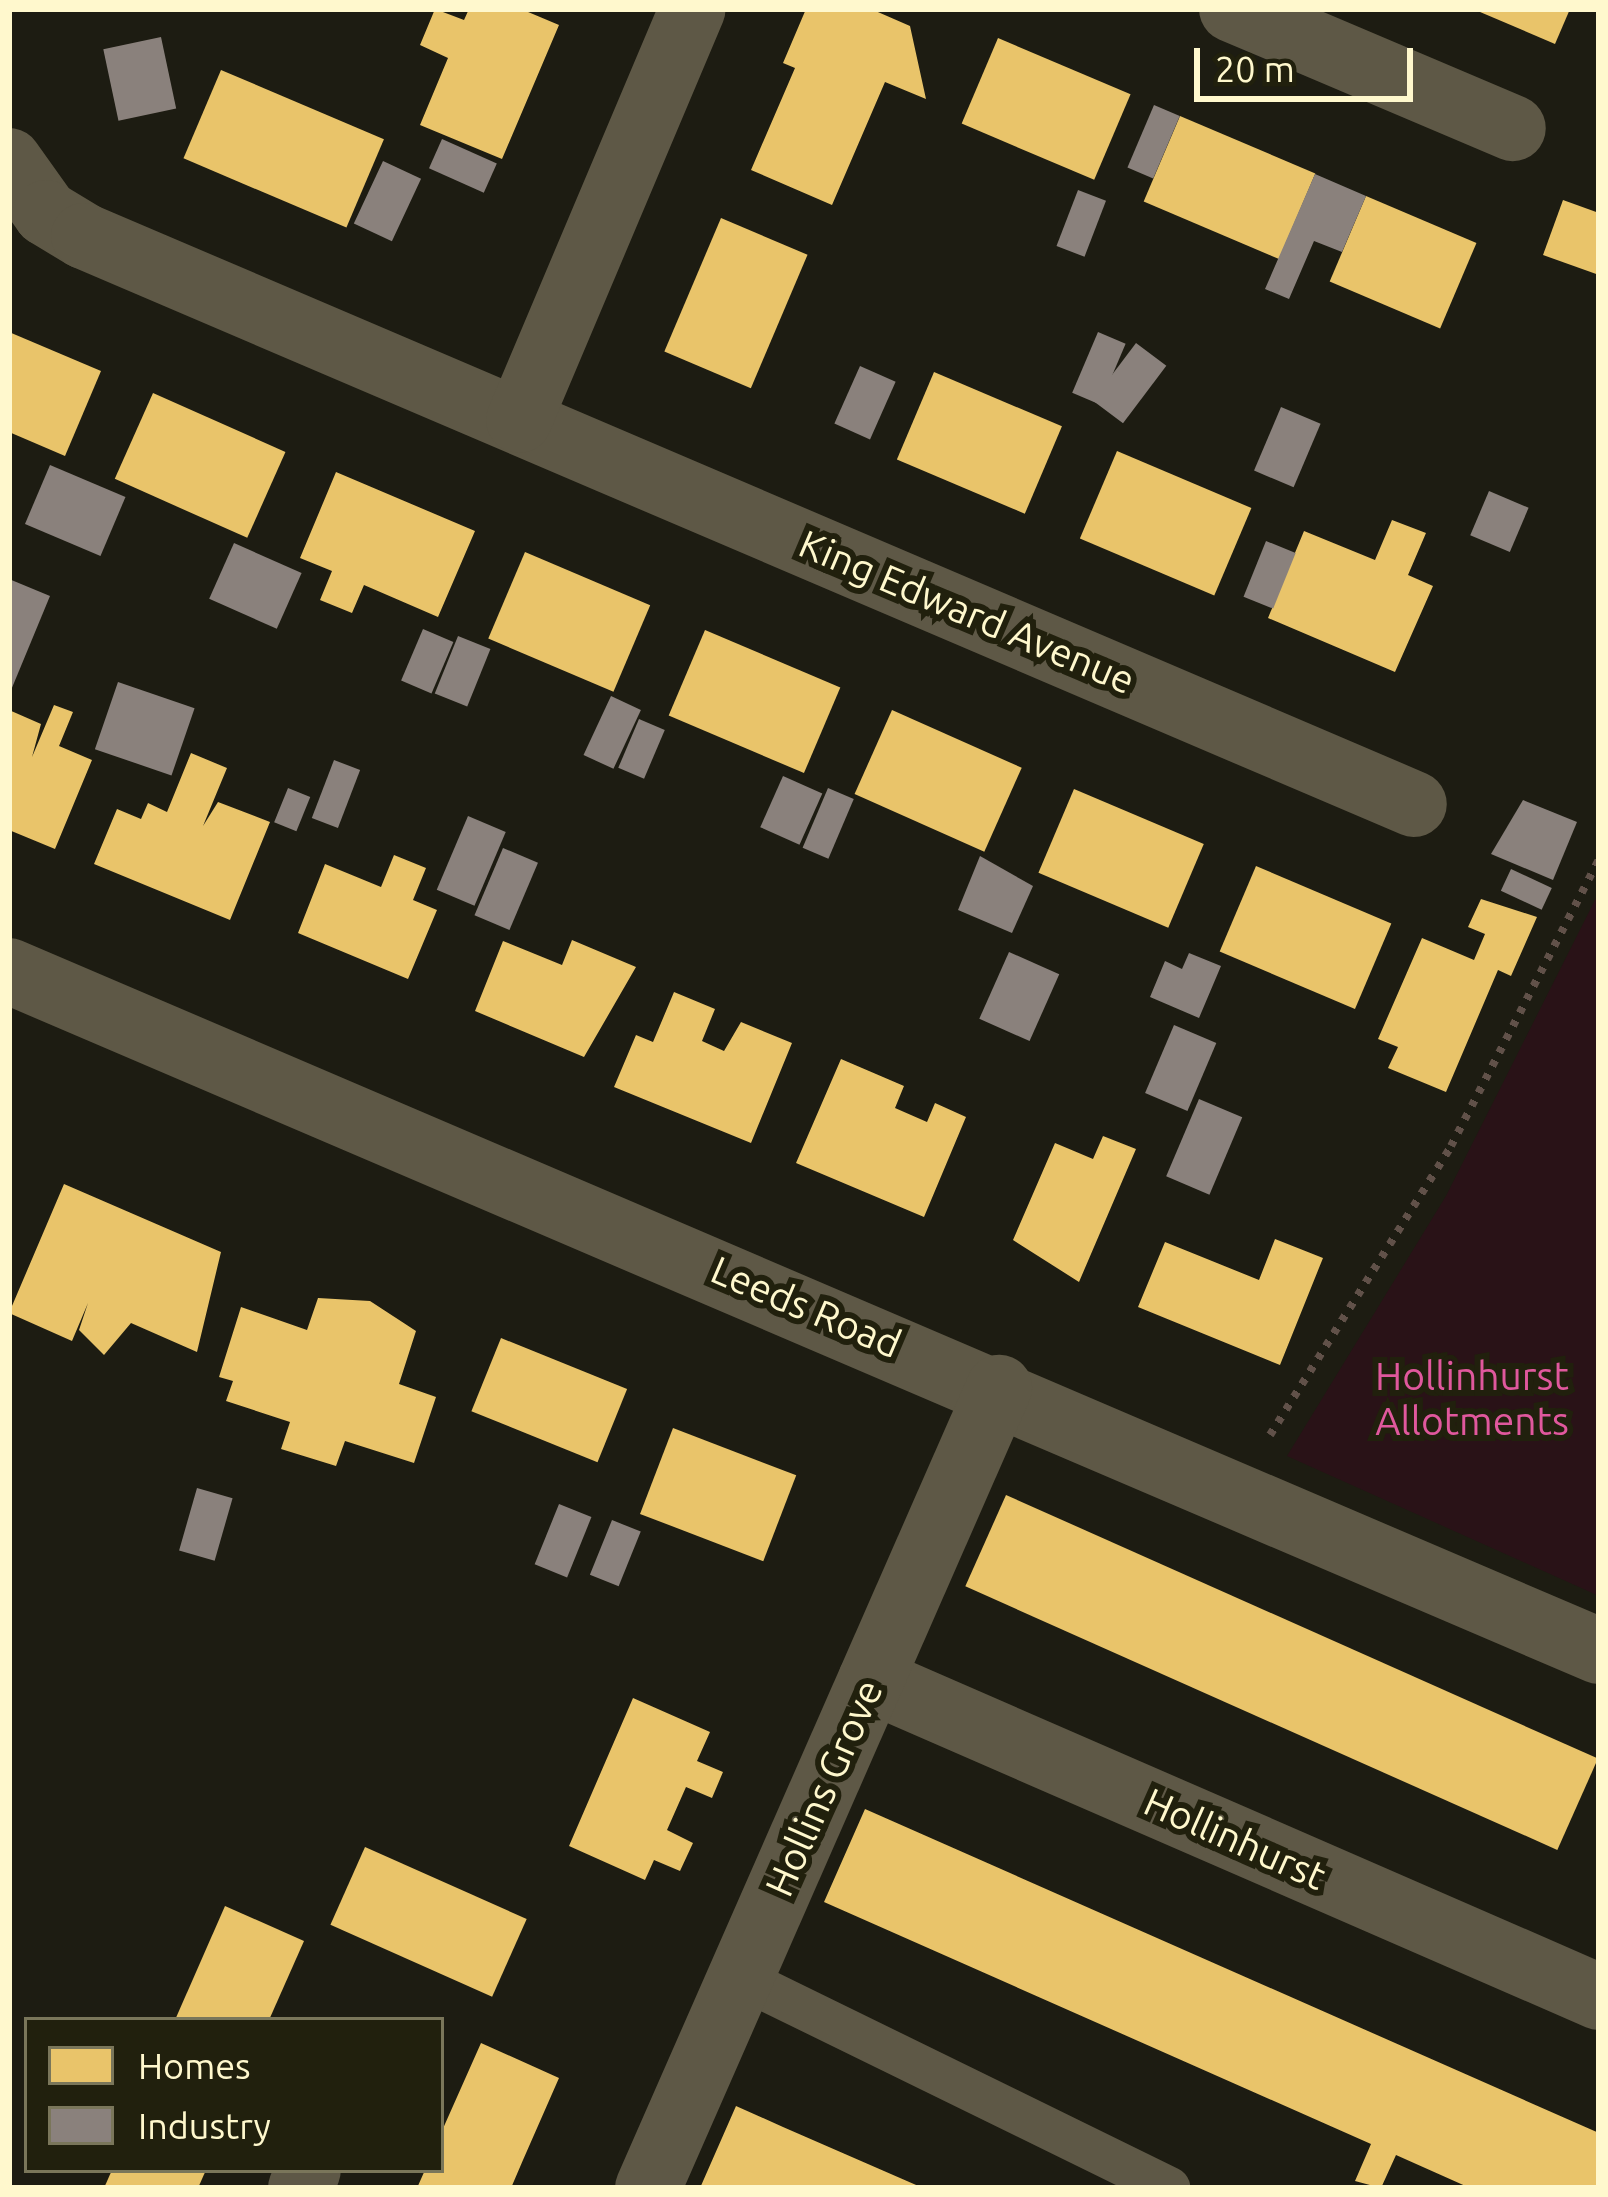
<!DOCTYPE html>
<style>
body{margin:0}
#map{position:relative;width:1608px;height:2197px;overflow:hidden;background:#1d1c12;font-family:Ubuntu,sans-serif}
div>[style]{position:absolute}
[style*='--x']{left:calc(var(--x)*1px);top:calc(var(--y)*1px);width:calc(var(--w)*1px);rotate:calc(var(--a)*1deg)}
.green>*{inset:0;background:#291217}
.homes>*{inset:0;background:#e9c46a;transform-origin:0 0}
.industry>*{inset:0;background:#8a817c;transform-origin:0 0}
.path>*{height:8px;margin-top:-4px;transform-origin:0;background:repeating-linear-gradient(90deg,#615149 0 6px,transparent 0 15px)}
.lane>*{height:42px;margin:-21px;padding:0 21px;transform-origin:21px;border-radius:21px;background:#5e5846}
.street>*{height:66px;margin:-33px;padding:0 33px;transform-origin:33px;border-radius:33px;background:#5e5846}
span{translate:-50% -50%;white-space:nowrap;text-align:center;line-height:1.15;-webkit-text-stroke:12px #21200d;paint-order:stroke}
.street-label{font-size:39px;color:#fff8cd}
.park-label{font-size:39px;color:#e0589d}
.frame{position:absolute;inset:0;border:12px solid #fff8cd;pointer-events:none}
.legend{position:absolute;left:24px;top:2017px;width:420px;height:156px;box-sizing:border-box;background:#21200d;border:3px solid #7a765a;margin:0;padding:15px 21px;list-style:none;font-size:36px;color:#fff8cd}
.legend li{display:flex;align-items:center;gap:24px;height:60px}
.legend b{width:60px;border:3px solid #7a765a}
.scale{position:absolute;left:1194px;top:48px;width:219px;height:54px;box-sizing:border-box;border:6px solid #fff8cd;border-top:0;padding-left:15px;font-size:36px;line-height:42px;white-space:nowrap;color:#fff8cd;-webkit-text-stroke:9px #21200d;paint-order:stroke}
</style>
<div id="map">
<div class="green">
<div style="clip-path:polygon(1599px 892px,1599px 1596px,1287px 1456px,1446px 1196px)"></div>
</div>
<div class="homes">
<div style="clip-path:polygon(435px 9px,464px 20px,469px 9px,521px 9px,559px 25px,502px 159px,420px 125px,448px 58px,420px 45px)"></div>
<div style="clip-path:polygon(806px 9px,871px 9px,910px 26px,926px 99px,885px 82px,832px 205px,751px 170px,795px 68px,783px 63px)"></div>
<div style="clip-path:polygon(1473px 9px,1570px 9px,1555px 44px)"></div>
<div style="left:998px;top:38px;width:144px;height:93px;rotate:23deg"></div>
<div style="left:221px;top:70px;width:177px;height:96px;rotate:23deg"></div>
<div style="left:1180px;top:116px;width:147px;height:93px;rotate:23deg"></div>
<div style="left:1366px;top:196px;width:120px;height:93px;rotate:23deg"></div>
<div style="clip-path:polygon(1563px 200px,1599px 213px,1599px 275px,1543px 255px)"></div>
<div style="left:721px;top:218px;width:94px;height:145px;rotate:23deg"></div>
<div style="clip-path:polygon(9px 332px,101px 371px,65px 456px,9px 432px)"></div>
<div style="left:934px;top:372px;width:139px;height:95px;rotate:23deg"></div>
<div style="left:153px;top:393px;width:145px;height:94px;rotate:24deg"></div>
<div style="left:1117px;top:451px;width:146px;height:95px;rotate:23deg"></div>
<div style="clip-path:polygon(336px 472px,475px 531px,438px 617px,364px 585px,352px 613px,320px 600px,332px 571px,300px 558px)"></div>
<div style="clip-path:polygon(1392px 520px,1426px 533px,1408px 575px,1433px 586px,1395px 672px,1268px 618px,1304px 531px,1375px 560px)"></div>
<div style="left:525px;top:552px;width:136px;height:94px;rotate:23deg"></div>
<div style="left:705px;top:630px;width:147px;height:93px;rotate:23deg"></div>
<div style="clip-path:polygon(54px 705px,73px 712px,59px 746px,92px 760px,55px 849px,9px 830px,9px 710px,41px 724px,32px 757px)"></div>
<div style="left:892px;top:710px;width:142px;height:92px;rotate:24deg"></div>
<div style="clip-path:polygon(191px 753px,227px 768px,203px 826px,218px 802px,270px 822px,230px 920px,94px 864px,117px 809px,141px 819px,148px 803px,167px 812px)"></div>
<div style="left:1074px;top:789px;width:141px;height:91px;rotate:23deg"></div>
<div style="clip-path:polygon(394px 855px,426px 868px,413px 900px,437px 910px,408px 979px,298px 933px,325px 864px,381px 887px)"></div>
<div style="left:1256px;top:866px;width:147px;height:93px;rotate:23deg"></div>
<div style="clip-path:polygon(1481px 899px,1537px 917px,1511px 976px,1498px 970px,1446px 1092px,1388px 1068px,1398px 1047px,1378px 1039px,1422px 938px,1474px 960px,1485px 934px,1468px 927px)"></div>
<div style="clip-path:polygon(572px 940px,636px 967px,584px 1057px,475px 1011px,503px 941px,562px 965px)"></div>
<div style="clip-path:polygon(674px 992px,715px 1009px,702px 1041px,724px 1051px,741px 1022px,792px 1043px,751px 1143px,614px 1087px,636px 1035px,653px 1042px)"></div>
<div style="clip-path:polygon(841px 1059px,904px 1086px,895px 1108px,927px 1122px,935px 1103px,966px 1117px,924px 1217px,796px 1163px)"></div>
<div style="clip-path:polygon(1103px 1136px,1136px 1149px,1079px 1282px,1013px 1240px,1055px 1143px,1093px 1159px)"></div>
<div style="clip-path:polygon(64px 1184px,221px 1252px,197px 1352px,131px 1323px,104px 1355px,79px 1330px,88px 1303px,72px 1341px,9px 1313px)"></div>
<div style="clip-path:polygon(1275px 1239px,1323px 1258px,1280px 1365px,1138px 1307px,1165px 1242px,1259px 1280px)"></div>
<div style="clip-path:polygon(318px 1298px,370px 1301px,416px 1331px,399px 1384px,436px 1397px,414px 1463px,345px 1441px,336px 1466px,281px 1449px,290px 1422px,226px 1401px,233px 1381px,219px 1377px,241px 1307px,307px 1330px)"></div>
<div style="left:501px;top:1338px;width:136px;height:79px;rotate:22deg"></div>
<div style="left:673px;top:1428px;width:132px;height:92px;rotate:21deg"></div>
<div style="left:1006px;top:1495px;width:648px;height:100px;rotate:24deg"></div>
<div style="clip-path:polygon(633px 1698px,710px 1732px,697px 1761px,723px 1772px,712px 1798px,686px 1787px,667px 1830px,693px 1843px,680px 1871px,654px 1860px,645px 1880px,569px 1846px)"></div>
<div style="clip-path:polygon(865px 1809px,1599px 2133px,1599px 2188px,1470px 2188px,1396px 2155px,1381px 2188px,1355px 2181px,1371px 2144px,824px 1902px)"></div>
<div style="left:365px;top:1847px;width:177px;height:85px;rotate:24deg"></div>
<div style="clip-path:polygon(225px 1906px,304px 1941px,269px 2020px,175px 2020px)"></div>
<div style="clip-path:polygon(481px 2043px,559px 2078px,523px 2160px,511px 2188px,417px 2188px,425px 2170px,441px 2170px,441px 2133px)"></div>
<div style="clip-path:polygon(736px 2106px,783px 2127px,923px 2188px,700px 2188px)"></div>
<div style="clip-path:polygon(112px 2170px,206px 2170px,198px 2188px,104px 2188px)"></div>
</div>
<div class="industry">
<div style="left:161px;top:37px;width:73px;height:59px;rotate:78deg"></div>
<div style="left:1154px;top:105px;width:28px;height:68px;rotate:23deg"></div>
<div style="left:442px;top:139px;width:60px;height:32px;rotate:24deg"></div>
<div style="left:383px;top:161px;width:42px;height:69px;rotate:25deg"></div>
<div style="clip-path:polygon(1315px 174px,1366px 196px,1342px 252px,1314px 241px,1289px 299px,1265px 289px)"></div>
<div style="left:1078px;top:190px;width:30px;height:60px;rotate:21deg"></div>
<div style="left:1098px;top:332px;width:30px;height:66px;rotate:23deg"></div>
<div style="left:1136px;top:343px;width:38px;height:72px;rotate:37deg"></div>
<div style="left:860px;top:366px;width:39px;height:63px;rotate:24deg"></div>
<div style="left:1281px;top:407px;width:43px;height:69px;rotate:23deg"></div>
<div style="left:50px;top:465px;width:82px;height:64px;rotate:23deg"></div>
<div style="left:1489px;top:491px;width:43px;height:48px;rotate:23deg"></div>
<div style="left:1266px;top:541px;width:32px;height:60px;rotate:22deg"></div>
<div style="left:234px;top:543px;width:74px;height:61px;rotate:24deg"></div>
<div style="clip-path:polygon(9px 579px,50px 596px,9px 695px)"></div>
<div style="left:423px;top:629px;width:33px;height:56px;rotate:23deg"></div>
<div style="left:458px;top:636px;width:35px;height:62px;rotate:22deg"></div>
<div style="left:118px;top:682px;width:81px;height:71px;rotate:19deg"></div>
<div style="left:611px;top:696px;width:33px;height:65px;rotate:25deg"></div>
<div style="left:639px;top:719px;width:28px;height:53px;rotate:23deg"></div>
<div style="left:334px;top:760px;width:28px;height:62px;rotate:21deg"></div>
<div style="left:783px;top:776px;width:43px;height:56px;rotate:24deg"></div>
<div style="left:288px;top:788px;width:24px;height:37px;rotate:22deg"></div>
<div style="left:828px;top:788px;width:28px;height:65px;rotate:23deg"></div>
<div style="clip-path:polygon(1523px 800px,1577px 822px,1553px 880px,1491px 854px)"></div>
<div style="left:468px;top:816px;width:41px;height:80px;rotate:23deg"></div>
<div style="left:503px;top:848px;width:38px;height:73px;rotate:23deg"></div>
<div style="clip-path:polygon(980px 856px,1033px 886px,1012px 933px,958px 910px)"></div>
<div style="left:1511px;top:869px;width:45px;height:24px;rotate:25deg"></div>
<div style="left:1009px;top:952px;width:55px;height:73px;rotate:24deg"></div>
<div style="clip-path:polygon(1189px 953px,1221px 966px,1199px 1018px,1150px 997px,1165px 961px,1182px 969px)"></div>
<div style="left:1174px;top:1025px;width:46px;height:74px;rotate:23deg"></div>
<div style="left:1199px;top:1099px;width:47px;height:84px;rotate:23deg"></div>
<div style="left:197px;top:1488px;width:37px;height:65px;rotate:16deg"></div>
<div style="left:559px;top:1504px;width:35px;height:65px;rotate:22deg"></div>
<div style="left:612px;top:1520px;width:31px;height:59px;rotate:22deg"></div>
</div>
<div class="path">
<div style="--x:1270;--y:1435;--w:341;--a:-57.9"></div>
<div style="--x:1451;--y:1146;--w:323;--a:-62.7"></div>
</div>
<div class="lane">
<div style="--x:741;--y:1978;--w:477;--a:26.1"></div>
</div>
<div class="street">
<div style="--x:1232;--y:9;--w:305;--a:23"></div>
<div style="--x:9;--y:161;--w:64;--a:54.6"></div>
<div style="--x:46;--y:213;--w:44;--a:31.2"></div>
<div style="--x:84;--y:236;--w:1446;--a:23.13"></div>
<div style="--x:519;--y:420;--w:446;--a:-67.1"></div>
<div style="--x:9;--y:971;--w:1729;--a:23.16"></div>
<div style="--x:871;--y:1680;--w:794;--a:23.53"></div>
<div style="--x:301;--y:2188;--w:19;--a:-69"></div>
<div style="--x:648;--y:2188;--w:874;--a:-66.31"></div>
</div>
<div class="street-label">
<span style="left:967px;top:612px;rotate:23deg">King Edward Avenue</span>
<span style="left:806px;top:1307px;rotate:23deg">Leeds Road</span>
<span style="left:824px;top:1788px;rotate:-66deg">Hollins Grove</span>
<span style="left:1235px;top:1839px;rotate:24deg">Hollinhurst</span>
</div>
<div class="park-label">
<span style="left:1472px;top:1399px">Hollinhurst<br>Allotments</span>
</div>
<div class="frame"></div>
<ul class="legend">
<li><b style="height:33px;background:#e9c46a"></b>Homes</li>
<li><b style="height:33px;background:#8a817c"></b>Industry</li>
</ul>
<div class="scale">20 m</div>
</div>
